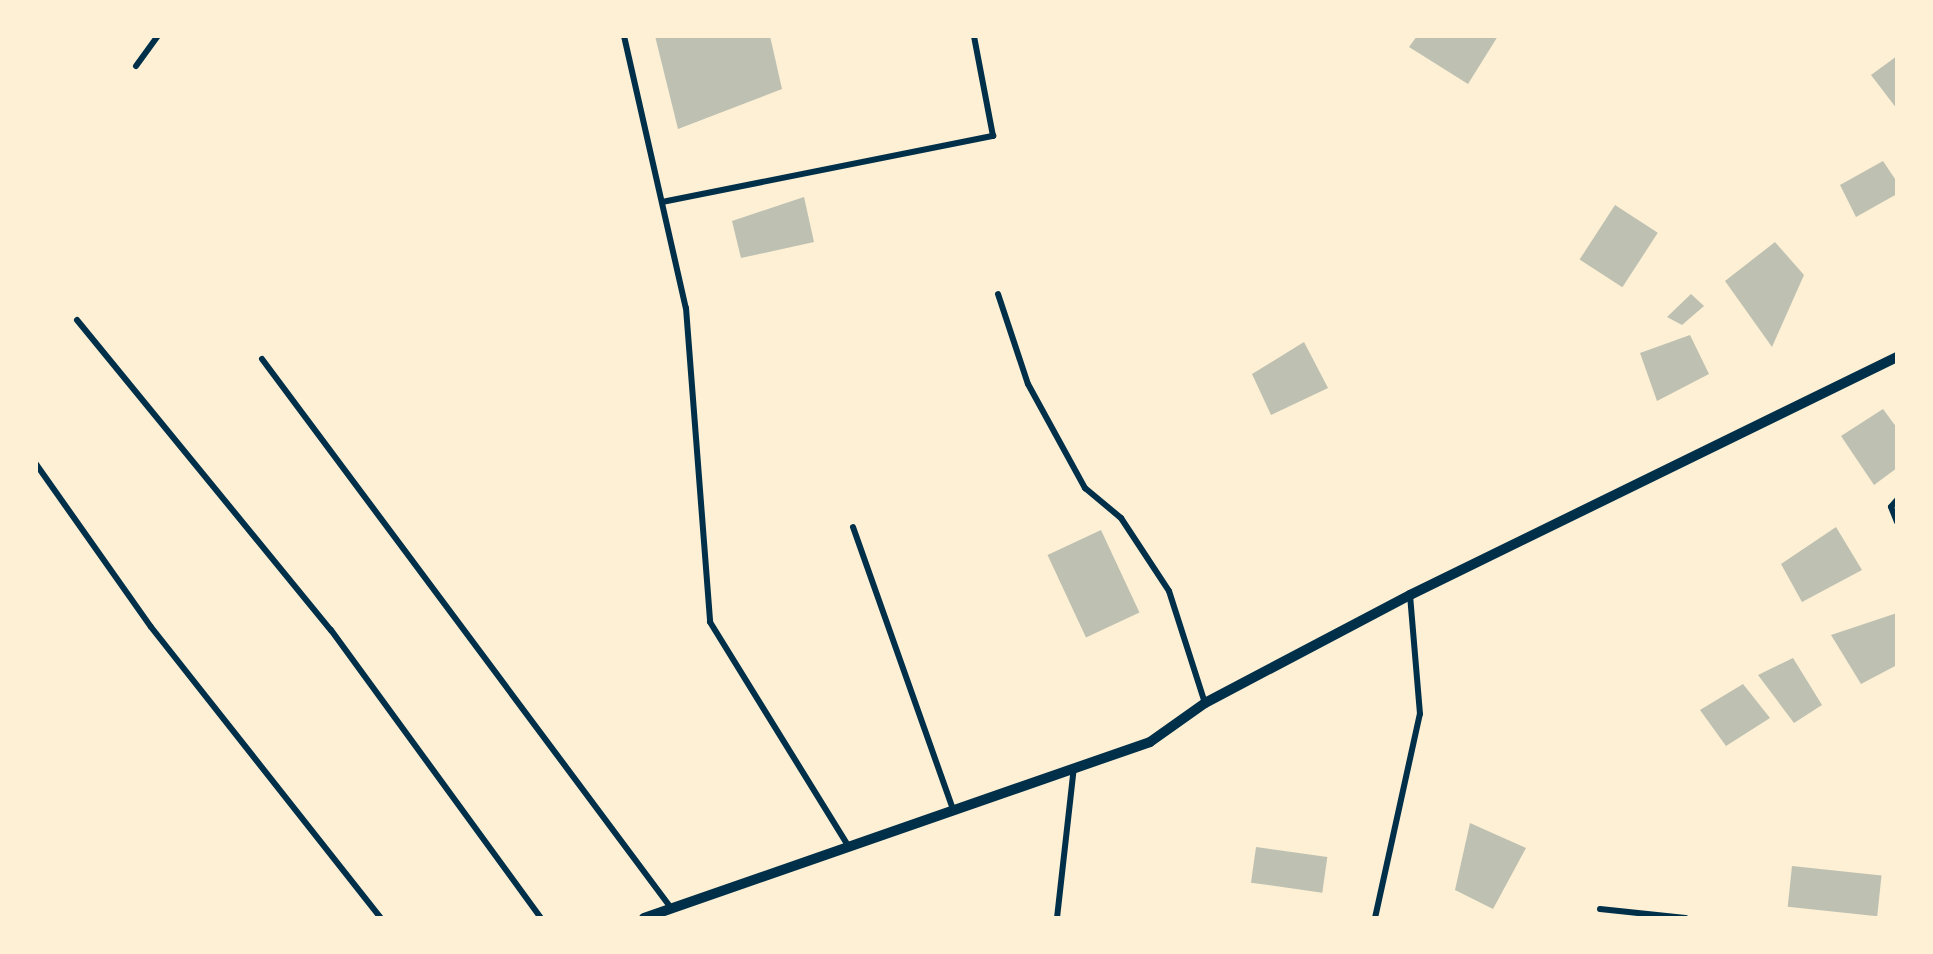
<!DOCTYPE html>
<style>
body{margin:0}
#map{position:relative;width:1933px;height:954px;overflow:hidden;background:#fdf0d5;font-family:"Open Sans",sans-serif}
div>[style]{position:absolute}
[style*='--x']{left:calc(var(--x)*1px);top:calc(var(--y)*1px);width:calc(var(--w)*1px);rotate:calc(var(--a)*1deg)}
.building>*{inset:0;background:#bec0b2;transform-origin:0 0}
.minor>*{height:6px;margin:-3px;padding:0 3px;transform-origin:3px;border-radius:3px;background:#003049}
.tertiary>*{height:10px;margin:-5px;padding:0 5px;transform-origin:5px;border-radius:5px;background:#003049}
span{translate:-50% -50%;white-space:nowrap;text-align:center;line-height:1.15;-webkit-text-stroke:4.5px #fdf0d5;paint-order:stroke}
.frame{position:absolute;inset:0;border:38px solid #fdf0d5;pointer-events:none}
</style>
<div id="map">
<div class="building">
<div style="clip-path:polygon(655px 36px,770px 36px,782px 89px,678px 129px)"></div>
<div style="clip-path:polygon(1417px 36px,1498px 36px,1468px 84px,1409px 47px)"></div>
<div style="clip-path:polygon(1897px 56px,1897px 109px,1871px 75px)"></div>
<div style="clip-path:polygon(1883px 161px,1897px 182px,1897px 194px,1856px 217px,1840px 185px)"></div>
<div style="clip-path:polygon(804px 197px,814px 242px,741px 258px,732px 221px)"></div>
<div style="left:1615px;top:205px;width:51px;height:65px;rotate:33deg"></div>
<div style="clip-path:polygon(1775px 242px,1804px 275px,1772px 347px,1725px 281px)"></div>
<div style="clip-path:polygon(1691px 294px,1704px 306px,1682px 325px,1667px 317px)"></div>
<div style="clip-path:polygon(1690px 335px,1709px 374px,1657px 401px,1640px 353px)"></div>
<div style="clip-path:polygon(1304px 342px,1328px 388px,1271px 415px,1252px 374px)"></div>
<div style="clip-path:polygon(1883px 409px,1897px 428px,1897px 468px,1874px 485px,1841px 436px)"></div>
<div style="clip-path:polygon(1836px 527px,1862px 570px,1802px 602px,1781px 564px)"></div>
<div style="left:1101px;top:530px;width:91px;height:59px;rotate:65deg"></div>
<div style="clip-path:polygon(1897px 613px,1897px 665px,1861px 684px,1831px 635px)"></div>
<div style="clip-path:polygon(1793px 658px,1822px 705px,1794px 723px,1758px 675px)"></div>
<div style="clip-path:polygon(1743px 684px,1770px 718px,1726px 746px,1700px 710px)"></div>
<div style="clip-path:polygon(1470px 823px,1526px 848px,1493px 909px,1455px 890px)"></div>
<div style="left:1256px;top:847px;width:72px;height:36px;rotate:8deg"></div>
<div style="left:1792px;top:866px;width:90px;height:41px;rotate:6deg"></div>
</div>
<div class="minor">
<div style="--x:624;--y:36;--w:279;--a:77.2"></div>
<div style="--x:686;--y:308;--w:315;--a:85.6"></div>
<div style="--x:710;--y:622;--w:261;--a:58.3"></div>
<div style="--x:136;--y:66;--w:37;--a:-54"></div>
<div style="--x:662;--y:202;--w:338;--a:-11.3"></div>
<div style="--x:993;--y:136;--w:102;--a:-100.8"></div>
<div style="--x:998;--y:294;--w:95;--a:71.6"></div>
<div style="--x:1028;--y:384;--w:119;--a:61.3"></div>
<div style="--x:1085;--y:488;--w:47;--a:39.8"></div>
<div style="--x:1121;--y:518;--w:87;--a:56.7"></div>
<div style="--x:1169;--y:591;--w:118;--a:72.2"></div>
<div style="--x:77;--y:320;--w:401;--a:50.7"></div>
<div style="--x:331;--y:630;--w:356;--a:53.9"></div>
<div style="--x:262;--y:359;--w:685;--a:53.31"></div>
<div style="--x:36;--y:464;--w:199;--a:54.8"></div>
<div style="--x:151;--y:627;--w:371;--a:51.7"></div>
<div style="--x:1897;--y:500;--w:9;--a:131"></div>
<div style="--x:1891;--y:507;--w:16;--a:68"></div>
<div style="--x:853;--y:527;--w:299;--a:70.5"></div>
<div style="--x:1600;--y:909;--w:86;--a:6"></div>
<div style="--x:1057;--y:918;--w:152;--a:-83.6"></div>
<div style="--x:1375;--y:918;--w:209;--a:-77.6"></div>
<div style="--x:1420;--y:714;--w:119;--a:-94.8"></div>
</div>
<div class="tertiary">
<div style="--x:644;--y:918;--w:536;--a:-19.18"></div>
<div style="--x:1150;--y:742;--w:67;--a:-35.3"></div>
<div style="--x:1205;--y:703;--w:232;--a:-27.8"></div>
<div style="--x:1410;--y:595;--w:542;--a:-26.05"></div>
</div>
<div class="frame"></div>
</div>
